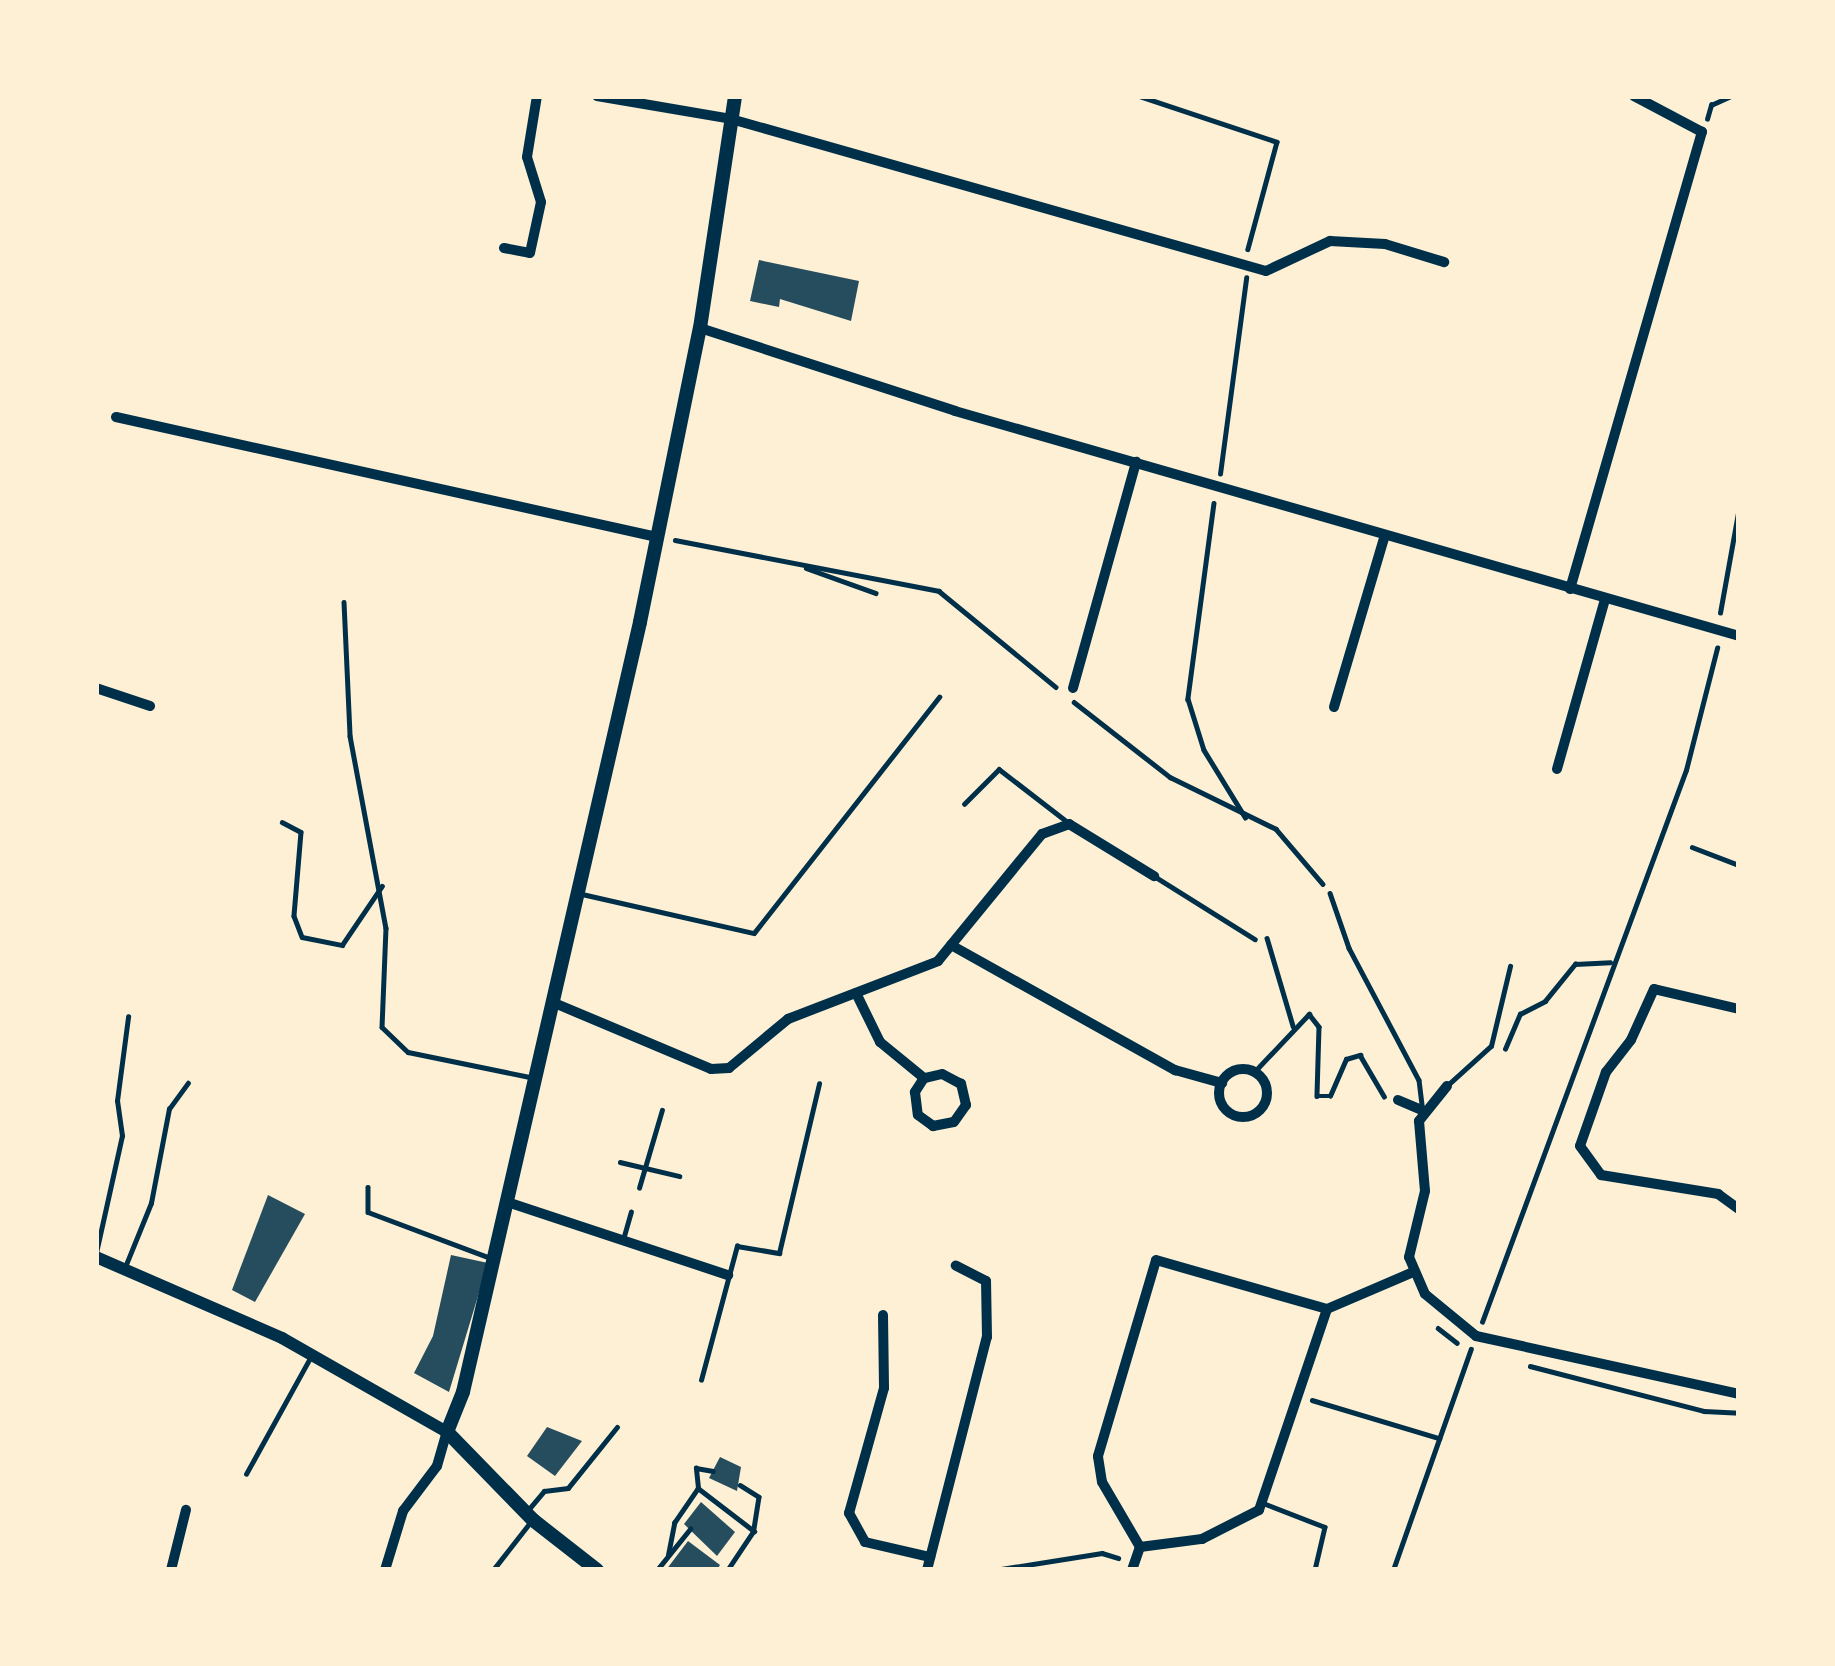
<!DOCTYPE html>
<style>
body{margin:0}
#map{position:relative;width:1835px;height:1666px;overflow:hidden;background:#fdf0d5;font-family:Overpass,sans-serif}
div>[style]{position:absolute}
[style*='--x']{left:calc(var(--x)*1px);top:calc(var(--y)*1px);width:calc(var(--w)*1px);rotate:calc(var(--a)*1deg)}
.building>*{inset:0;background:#264d5e}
.path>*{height:4.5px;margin:-2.25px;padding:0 2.25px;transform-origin:2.25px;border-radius:2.25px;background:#003049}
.service>*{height:4.5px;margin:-2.25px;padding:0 2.25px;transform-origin:2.25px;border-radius:2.25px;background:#003049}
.minor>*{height:10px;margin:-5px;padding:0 5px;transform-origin:5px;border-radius:5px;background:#003049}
.minor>.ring{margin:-5px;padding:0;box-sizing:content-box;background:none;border:10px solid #003049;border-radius:50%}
.tertiary>*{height:12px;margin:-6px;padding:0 6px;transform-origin:6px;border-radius:6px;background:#003049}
.secondary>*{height:14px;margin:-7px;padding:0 7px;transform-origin:7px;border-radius:7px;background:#003049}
span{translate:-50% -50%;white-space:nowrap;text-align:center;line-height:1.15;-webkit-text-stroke:9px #fdf0d5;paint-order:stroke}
.frame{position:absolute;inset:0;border:99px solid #fdf0d5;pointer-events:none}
</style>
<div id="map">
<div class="building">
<div style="clip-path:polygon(759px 260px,859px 281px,851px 321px,780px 299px,779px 307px,750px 301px)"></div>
<div style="clip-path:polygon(268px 1195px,305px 1214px,255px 1302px,232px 1290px)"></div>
<div style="clip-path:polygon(451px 1255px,488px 1263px,449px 1392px,414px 1373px,433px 1336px)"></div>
<div style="clip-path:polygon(547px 1427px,582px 1441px,555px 1476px,527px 1456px)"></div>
<div style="clip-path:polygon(720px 1457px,741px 1467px,737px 1491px,709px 1478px)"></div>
<div style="clip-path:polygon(701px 1502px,735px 1532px,717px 1556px,684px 1524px)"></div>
<div style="clip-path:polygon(688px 1541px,720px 1565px,717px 1570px,666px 1570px)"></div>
</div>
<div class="path">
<div style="--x:1139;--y:96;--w:145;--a:18.4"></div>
<div style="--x:1277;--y:142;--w:111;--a:105.2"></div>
<div style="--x:1707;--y:119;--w:15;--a:-74"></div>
<div style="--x:1711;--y:105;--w:22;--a:-24"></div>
<div style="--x:1220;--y:474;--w:198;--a:-82.4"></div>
<div style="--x:1214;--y:503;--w:198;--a:97.6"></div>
<div style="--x:1188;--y:699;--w:53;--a:72.6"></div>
<div style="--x:1204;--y:750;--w:79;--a:58.5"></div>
<div style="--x:675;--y:540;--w:269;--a:10.9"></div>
<div style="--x:939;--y:591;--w:151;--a:39.4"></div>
<div style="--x:806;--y:568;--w:74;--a:19.7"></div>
<div style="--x:1720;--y:613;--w:108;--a:-79.8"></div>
<div style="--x:1074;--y:702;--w:122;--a:38"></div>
<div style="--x:1170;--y:777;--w:118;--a:26.1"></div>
<div style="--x:1276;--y:829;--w:72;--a:49.5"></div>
<div style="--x:1267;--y:938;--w:92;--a:73.5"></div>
<div style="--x:1505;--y:1049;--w:38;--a:-67"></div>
<div style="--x:1520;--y:1014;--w:28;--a:-27"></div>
<div style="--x:1545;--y:1001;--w:48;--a:-51"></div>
<div style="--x:1575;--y:964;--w:35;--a:-3"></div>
<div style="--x:1254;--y:1072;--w:80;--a:-46.5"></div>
<div style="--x:1309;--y:1014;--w:16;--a:52"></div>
<div style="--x:1319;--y:1027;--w:69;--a:91.7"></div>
<div style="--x:1317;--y:1096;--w:13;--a:0"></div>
<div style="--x:1330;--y:1096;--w:40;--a:-66.6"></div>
<div style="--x:1346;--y:1059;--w:15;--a:-16"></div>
<div style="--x:1360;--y:1055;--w:48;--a:59.7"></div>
<div style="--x:1482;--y:1322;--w:588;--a:-69.72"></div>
<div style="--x:1686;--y:770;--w:126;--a:-75.7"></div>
<div style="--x:1438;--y:1328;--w:24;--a:38"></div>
<div style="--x:1530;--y:1366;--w:180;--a:14.5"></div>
<div style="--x:1704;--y:1411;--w:35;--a:3"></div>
<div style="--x:1312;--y:1400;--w:133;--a:16.7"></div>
<div style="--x:995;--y:1570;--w:108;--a:-9"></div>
<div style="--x:1102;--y:1553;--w:17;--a:17"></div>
<div style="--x:1393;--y:1570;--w:234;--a:-70.6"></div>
</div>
<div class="service">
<div style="--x:344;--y:602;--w:134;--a:87.4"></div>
<div style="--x:350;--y:736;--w:195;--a:79.4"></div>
<div style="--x:386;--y:928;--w:99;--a:92.3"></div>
<div style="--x:382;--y:1027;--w:36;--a:44"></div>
<div style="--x:408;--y:1052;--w:125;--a:11.6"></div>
<div style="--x:964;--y:804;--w:49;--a:-45"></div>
<div style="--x:999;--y:769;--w:83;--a:37.7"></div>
<div style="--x:282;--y:822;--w:21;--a:28"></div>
<div style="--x:301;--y:832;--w:84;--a:94.8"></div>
<div style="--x:294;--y:916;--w:22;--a:69"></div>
<div style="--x:302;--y:937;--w:41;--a:11.3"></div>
<div style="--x:342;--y:945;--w:71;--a:-55.9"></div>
<div style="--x:1692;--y:847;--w:50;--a:21"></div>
<div style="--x:1154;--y:876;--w:119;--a:32"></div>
<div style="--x:1330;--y:893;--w:58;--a:70.9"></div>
<div style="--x:1349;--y:948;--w:149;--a:62.1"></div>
<div style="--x:1419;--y:1080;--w:26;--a:83"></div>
<div style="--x:582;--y:894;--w:176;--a:12.8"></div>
<div style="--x:754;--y:933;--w:300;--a:-51.9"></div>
<div style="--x:1450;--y:1083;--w:55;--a:-42.1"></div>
<div style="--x:1491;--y:1046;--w:82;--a:-76.6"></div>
<div style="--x:620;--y:1162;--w:61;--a:13.3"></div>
<div style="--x:368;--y:1187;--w:25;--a:90"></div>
<div style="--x:368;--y:1212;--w:128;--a:20.6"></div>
<div style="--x:639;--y:1188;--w:81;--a:-73.6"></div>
<div style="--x:624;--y:1236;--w:25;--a:-74"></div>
<div style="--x:96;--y:1253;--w:120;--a:-77.5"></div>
<div style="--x:122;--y:1136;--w:35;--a:-98"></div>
<div style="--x:117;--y:1101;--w:85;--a:-82.5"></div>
<div style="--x:125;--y:1267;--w:69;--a:-67.9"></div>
<div style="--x:151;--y:1203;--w:96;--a:-79.2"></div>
<div style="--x:169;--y:1109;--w:32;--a:-54"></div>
<div style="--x:701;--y:1380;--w:139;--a:-75"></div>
<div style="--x:737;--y:1246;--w:43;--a:9.5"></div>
<div style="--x:779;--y:1253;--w:174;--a:-76.7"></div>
<div style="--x:246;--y:1474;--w:132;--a:-61.1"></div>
<div style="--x:740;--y:1485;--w:22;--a:32"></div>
<div style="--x:759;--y:1497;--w:32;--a:99"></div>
<div style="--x:698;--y:1488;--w:20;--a:-96"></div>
<div style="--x:696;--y:1468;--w:17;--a:10"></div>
<div style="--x:1263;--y:1503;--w:66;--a:21.2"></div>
<div style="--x:1325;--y:1527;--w:44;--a:103.1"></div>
<div style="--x:529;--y:1509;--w:23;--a:-50"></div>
<div style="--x:544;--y:1491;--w:24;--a:-7"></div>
<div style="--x:568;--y:1488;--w:78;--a:-51.2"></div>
<div style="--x:668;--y:1555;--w:33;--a:-79"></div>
<div style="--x:674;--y:1523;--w:42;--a:-55.6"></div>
<div style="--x:698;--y:1488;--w:71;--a:37.5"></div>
<div style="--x:754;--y:1531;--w:47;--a:123.7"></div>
<div style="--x:493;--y:1570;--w:58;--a:-52"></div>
<div style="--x:657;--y:1570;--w:53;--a:-51.2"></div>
</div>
<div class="minor">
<div style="--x:597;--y:96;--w:136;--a:9.7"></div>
<div style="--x:731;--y:119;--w:556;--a:15.86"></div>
<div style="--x:1266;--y:271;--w:71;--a:-25.1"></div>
<div style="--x:1330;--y:241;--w:55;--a:3.1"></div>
<div style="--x:1385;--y:244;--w:62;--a:17"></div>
<div style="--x:504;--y:248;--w:26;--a:11"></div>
<div style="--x:530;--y:253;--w:52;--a:-77.8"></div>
<div style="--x:541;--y:202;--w:47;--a:-107.3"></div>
<div style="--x:527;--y:157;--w:62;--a:-80.7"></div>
<div style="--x:700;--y:328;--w:268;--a:18"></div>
<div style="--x:955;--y:411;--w:816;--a:16.01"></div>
<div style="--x:116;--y:417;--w:554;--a:12.51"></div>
<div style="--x:1570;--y:589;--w:476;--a:-73.9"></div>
<div style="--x:1702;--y:132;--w:77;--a:-152.1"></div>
<div style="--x:96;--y:688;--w:57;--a:18.4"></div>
<div style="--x:1073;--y:688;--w:235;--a:-74.4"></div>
<div style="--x:1334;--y:707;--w:176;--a:-73.5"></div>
<div style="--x:1557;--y:769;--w:177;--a:-74.2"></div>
<div style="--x:951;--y:945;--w:257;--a:29.2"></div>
<div style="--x:1175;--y:1070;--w:49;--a:15.5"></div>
<div style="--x:856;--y:993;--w:55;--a:63.9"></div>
<div style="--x:880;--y:1042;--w:57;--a:39.3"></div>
<div style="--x:924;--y:1078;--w:17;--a:123"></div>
<div style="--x:915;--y:1092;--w:23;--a:83"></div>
<div style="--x:918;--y:1115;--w:19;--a:36"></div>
<div style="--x:933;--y:1126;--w:21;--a:-11"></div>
<div style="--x:954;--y:1122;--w:21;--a:-55"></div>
<div style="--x:966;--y:1105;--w:22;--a:-103"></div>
<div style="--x:961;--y:1084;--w:21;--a:-152"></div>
<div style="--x:942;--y:1074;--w:18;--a:167"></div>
<div style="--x:552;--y:1002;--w:173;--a:22.8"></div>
<div style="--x:711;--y:1069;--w:18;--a:-3"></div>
<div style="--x:729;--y:1068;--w:77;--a:-39.7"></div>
<div style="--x:788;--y:1019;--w:161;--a:-21.1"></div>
<div style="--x:938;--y:961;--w:164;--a:-50.7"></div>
<div style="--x:1042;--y:834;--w:29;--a:-20"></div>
<div style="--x:1069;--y:824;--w:100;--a:31.5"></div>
<div style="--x:1739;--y:1009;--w:87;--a:-166.8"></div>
<div style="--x:1654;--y:989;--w:56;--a:114.3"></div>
<div style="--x:1631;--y:1040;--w:41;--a:128"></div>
<div style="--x:1606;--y:1072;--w:78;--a:109.4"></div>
<div style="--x:1580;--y:1146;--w:36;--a:54"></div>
<div style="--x:1601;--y:1175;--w:119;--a:9.2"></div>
<div style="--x:1718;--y:1194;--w:26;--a:36"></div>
<div class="ring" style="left:1219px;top:1069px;width:38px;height:38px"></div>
<div style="--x:1447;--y:1086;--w:45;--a:128.7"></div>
<div style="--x:1419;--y:1121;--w:70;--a:85.1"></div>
<div style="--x:1425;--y:1191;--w:68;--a:103.6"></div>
<div style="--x:1409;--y:1257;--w:40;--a:66.6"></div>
<div style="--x:1425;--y:1294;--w:66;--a:39.5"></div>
<div style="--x:1476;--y:1336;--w:269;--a:12.4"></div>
<div style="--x:1398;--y:1100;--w:26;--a:23"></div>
<div style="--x:507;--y:1202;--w:233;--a:18.3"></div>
<div style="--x:883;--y:1315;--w:73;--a:89.2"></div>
<div style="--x:884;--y:1388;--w:130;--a:105.6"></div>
<div style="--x:849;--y:1513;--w:33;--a:61"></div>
<div style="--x:865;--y:1542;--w:67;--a:13"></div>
<div style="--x:1140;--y:1547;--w:75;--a:-120.3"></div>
<div style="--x:1102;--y:1482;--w:26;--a:-99"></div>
<div style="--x:1098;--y:1456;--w:204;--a:-73.5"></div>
<div style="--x:1156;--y:1260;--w:178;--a:16"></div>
<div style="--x:171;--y:1570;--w:62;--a:-76"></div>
<div style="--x:385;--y:1570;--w:62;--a:-73"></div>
<div style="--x:403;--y:1511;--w:56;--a:-52.9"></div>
<div style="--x:437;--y:1466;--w:35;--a:-74"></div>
<div style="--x:927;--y:1570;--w:241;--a:-75.6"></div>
<div style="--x:987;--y:1337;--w:56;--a:-91"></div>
<div style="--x:986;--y:1281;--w:34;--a:-153"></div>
<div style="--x:1132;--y:1570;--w:24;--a:-71"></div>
<div style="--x:1140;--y:1547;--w:63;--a:-7.4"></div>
<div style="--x:1202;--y:1539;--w:64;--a:-27"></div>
<div style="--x:1259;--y:1510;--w:212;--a:-71.3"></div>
<div style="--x:1327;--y:1309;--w:91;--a:-23.2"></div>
</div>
<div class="tertiary">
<div style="--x:96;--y:1257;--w:203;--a:23.5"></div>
<div style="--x:282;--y:1338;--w:190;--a:29.7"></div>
</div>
<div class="secondary">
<div style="--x:597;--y:1570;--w:81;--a:-142"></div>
<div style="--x:533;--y:1520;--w:123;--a:-134.3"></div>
<div style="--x:447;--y:1432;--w:43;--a:-68.2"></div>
<div style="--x:463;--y:1392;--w:790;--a:-77.05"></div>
<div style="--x:640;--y:622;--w:300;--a:-78.5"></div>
<div style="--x:700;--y:328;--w:235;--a:-81.4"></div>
</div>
<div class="frame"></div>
</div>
